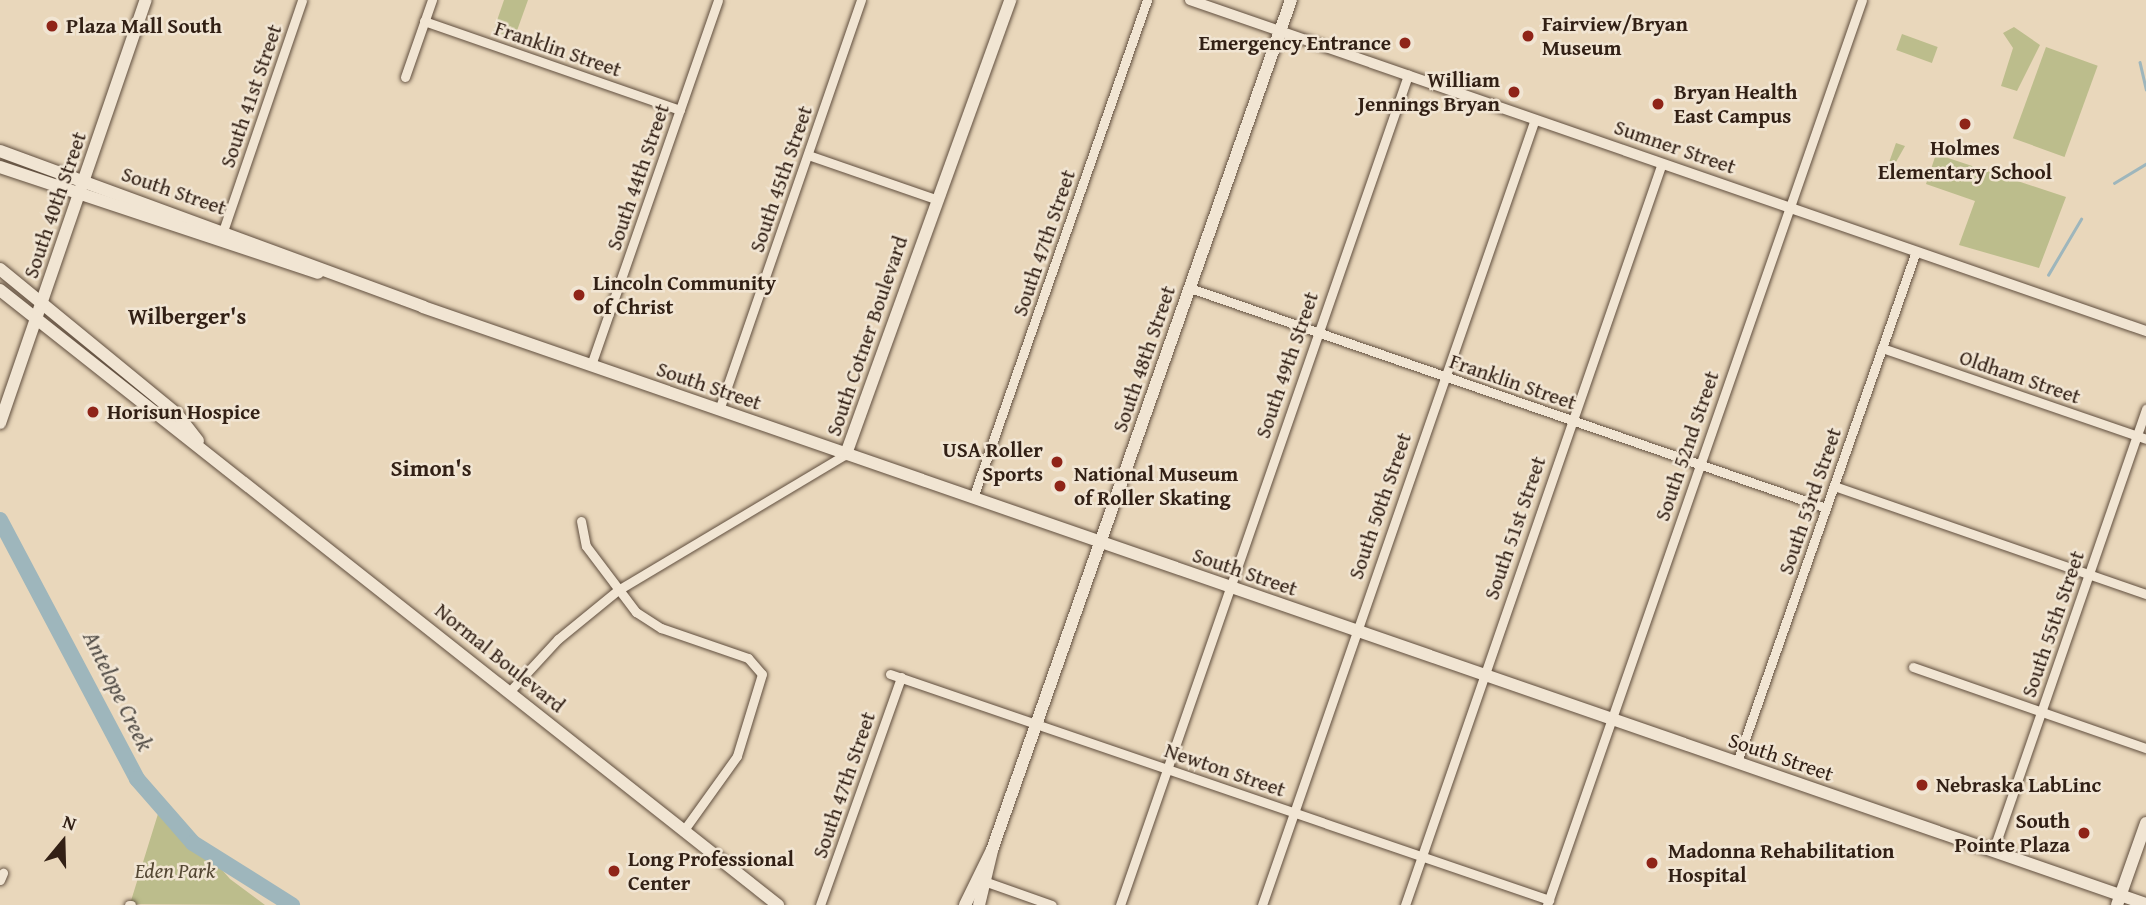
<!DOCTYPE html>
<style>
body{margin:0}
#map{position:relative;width:2146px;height:905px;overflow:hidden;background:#e9d7bb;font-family:"Gentium Book Plus",serif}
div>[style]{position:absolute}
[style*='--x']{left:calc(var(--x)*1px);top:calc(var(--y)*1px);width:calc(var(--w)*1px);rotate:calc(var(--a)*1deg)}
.green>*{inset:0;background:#bcbd8c;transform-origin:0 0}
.stream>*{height:2.5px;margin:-1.25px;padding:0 1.25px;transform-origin:1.25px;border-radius:1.25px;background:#9eb6bc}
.river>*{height:16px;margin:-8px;padding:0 8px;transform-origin:8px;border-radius:8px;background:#9eb6bc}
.roads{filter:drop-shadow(0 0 2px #604e3e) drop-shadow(0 0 2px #604e3e)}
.minor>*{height:9px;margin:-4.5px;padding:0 4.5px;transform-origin:4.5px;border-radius:4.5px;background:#f1e5d3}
.tertiary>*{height:10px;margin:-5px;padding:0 5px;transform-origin:5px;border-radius:5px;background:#f1e5d3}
.secondary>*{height:12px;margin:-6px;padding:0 6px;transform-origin:6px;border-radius:6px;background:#f1e5d3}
.dots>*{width:19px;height:19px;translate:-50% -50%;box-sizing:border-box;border:4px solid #f1e5d3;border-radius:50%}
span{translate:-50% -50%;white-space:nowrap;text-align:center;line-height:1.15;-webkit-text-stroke:5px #f1e5d3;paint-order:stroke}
.poi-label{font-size:21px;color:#322015;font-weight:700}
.left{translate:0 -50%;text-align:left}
.right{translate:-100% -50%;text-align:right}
.street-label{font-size:21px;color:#322015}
.park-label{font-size:21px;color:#544733;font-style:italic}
.neighbourhood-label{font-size:23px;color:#322015;font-weight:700}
.water-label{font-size:23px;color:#524d47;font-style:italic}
.north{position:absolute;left:28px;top:807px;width:70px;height:70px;-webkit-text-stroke:5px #f1e5d3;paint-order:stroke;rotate:19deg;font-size:19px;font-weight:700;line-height:28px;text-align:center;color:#322015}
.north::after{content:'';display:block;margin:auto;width:24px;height:32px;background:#322015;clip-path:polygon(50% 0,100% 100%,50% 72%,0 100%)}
</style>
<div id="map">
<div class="green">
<div style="clip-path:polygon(504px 0,528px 0,514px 39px,493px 32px)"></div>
<div style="clip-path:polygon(2014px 27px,2040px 45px,2017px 91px,2001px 86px,2013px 48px,2003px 33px)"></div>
<div style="left:1902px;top:34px;width:38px;height:17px;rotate:20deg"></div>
<div style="left:2046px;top:47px;width:55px;height:97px;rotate:20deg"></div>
<div style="clip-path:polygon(1896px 143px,1905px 146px,1892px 169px,1887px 168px)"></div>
<div style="clip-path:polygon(1936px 154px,2066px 197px,2039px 268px,1959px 245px,1975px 201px,1926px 184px)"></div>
<div style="clip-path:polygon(162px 801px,230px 879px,265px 905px,130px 904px)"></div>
</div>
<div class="stream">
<div style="--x:2140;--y:62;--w:28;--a:77"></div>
<div style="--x:2114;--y:183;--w:37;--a:-31"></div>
<div style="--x:2048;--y:275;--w:65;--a:-59.5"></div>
</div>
<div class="river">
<div style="--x:0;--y:520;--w:293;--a:62.1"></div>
<div style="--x:137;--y:779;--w:85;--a:48.8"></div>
<div style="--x:193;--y:843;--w:117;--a:32.1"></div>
</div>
<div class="roads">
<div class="minor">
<div style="--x:424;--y:21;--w:271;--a:19.2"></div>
<div style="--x:405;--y:77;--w:82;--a:-70.7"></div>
<div style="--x:808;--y:155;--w:134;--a:19.1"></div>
<div style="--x:221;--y:237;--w:250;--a:-71.1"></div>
<div style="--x:1190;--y:288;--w:673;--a:19.08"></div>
<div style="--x:1882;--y:348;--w:279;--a:19"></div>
<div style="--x:591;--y:365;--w:386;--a:-70.8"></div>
<div style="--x:719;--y:410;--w:434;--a:-70.9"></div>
<div style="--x:1834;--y:486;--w:330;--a:19.1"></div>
<div style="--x:973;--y:498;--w:528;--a:-70.74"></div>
<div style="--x:581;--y:521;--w:25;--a:79"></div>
<div style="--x:586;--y:546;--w:83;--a:52.9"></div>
<div style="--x:636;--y:612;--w:30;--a:33"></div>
<div style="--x:661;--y:628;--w:92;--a:19"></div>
<div style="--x:748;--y:658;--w:21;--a:49"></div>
<div style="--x:762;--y:674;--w:86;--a:107"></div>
<div style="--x:737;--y:756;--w:91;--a:125.6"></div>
<div style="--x:1913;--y:667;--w:247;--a:19.2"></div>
<div style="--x:890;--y:674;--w:697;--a:18.93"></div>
<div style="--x:510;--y:691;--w:71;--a:-47.3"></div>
<div style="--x:558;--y:639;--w:77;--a:-39.2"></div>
<div style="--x:618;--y:590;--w:265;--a:-30.8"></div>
<div style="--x:1737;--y:762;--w:541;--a:-70.69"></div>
<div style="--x:1993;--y:851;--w:468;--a:-70.9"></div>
<div style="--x:0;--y:880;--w:8;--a:-67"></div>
<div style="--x:981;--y:880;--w:75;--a:19.4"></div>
<div style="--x:129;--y:905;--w:2;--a:0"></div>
<div style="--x:820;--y:905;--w:242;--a:-70.4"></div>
<div style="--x:1120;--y:905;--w:879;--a:-70.86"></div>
<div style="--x:1262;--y:905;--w:832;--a:-70.85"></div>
<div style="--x:1405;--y:905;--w:785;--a:-70.9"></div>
<div style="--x:1547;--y:905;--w:958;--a:-70.81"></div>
</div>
<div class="tertiary">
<div style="--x:1190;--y:0;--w:1012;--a:19.1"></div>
</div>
<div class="secondary">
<div style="--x:0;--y:151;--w:451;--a:20.2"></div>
<div style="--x:423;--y:307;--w:1823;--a:19.11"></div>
<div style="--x:0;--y:167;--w:335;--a:18.4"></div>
<div style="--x:0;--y:269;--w:229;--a:39.3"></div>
<div style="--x:177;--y:414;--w:34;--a:52"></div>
<div style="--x:0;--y:290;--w:992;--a:38.33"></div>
<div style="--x:0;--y:423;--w:447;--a:-71"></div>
<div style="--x:846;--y:454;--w:483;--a:-70.1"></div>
<div style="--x:965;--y:905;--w:61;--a:-63.9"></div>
<div style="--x:992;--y:850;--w:901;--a:-70.62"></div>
<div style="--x:979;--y:905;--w:56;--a:-76.5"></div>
<div style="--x:2117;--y:905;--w:87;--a:-70.5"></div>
</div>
</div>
<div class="dots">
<div style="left:52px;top:26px;background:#8f2418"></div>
<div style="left:1528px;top:36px;background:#8f2418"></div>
<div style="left:1405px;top:43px;background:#8f2418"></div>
<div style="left:1514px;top:92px;background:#8f2418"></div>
<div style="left:1658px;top:104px;background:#8f2418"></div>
<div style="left:1965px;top:124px;background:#8f2418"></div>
<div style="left:579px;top:295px;background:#8f2418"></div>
<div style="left:93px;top:412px;background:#8f2418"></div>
<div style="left:1057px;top:462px;background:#8f2418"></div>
<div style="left:1060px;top:486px;background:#8f2418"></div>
<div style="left:1922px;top:785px;background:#8f2418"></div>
<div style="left:2084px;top:833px;background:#8f2418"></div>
<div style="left:1652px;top:863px;background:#8f2418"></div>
<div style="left:614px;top:871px;background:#8f2418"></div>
</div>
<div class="poi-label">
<span class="left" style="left:1542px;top:36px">Fairview/Bryan<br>Museum</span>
<span class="left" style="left:66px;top:26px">Plaza Mall South</span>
<span class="right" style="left:1391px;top:43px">Emergency Entrance</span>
<span class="right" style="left:1500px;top:92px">William<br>Jennings Bryan</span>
<span class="left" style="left:1674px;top:104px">Bryan Health<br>East Campus</span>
<span style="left:1965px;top:160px">Holmes<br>Elementary School</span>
<span class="left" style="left:593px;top:295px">Lincoln Community<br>of Christ</span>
<span class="left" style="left:107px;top:412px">Horisun Hospice</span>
<span class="right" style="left:1043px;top:462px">USA Roller<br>Sports</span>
<span class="left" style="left:1074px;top:486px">National Museum<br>of Roller Skating</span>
<span class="left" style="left:1936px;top:785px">Nebraska LabLinc</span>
<span class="right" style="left:2070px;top:833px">South<br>Pointe Plaza</span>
<span class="left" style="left:1668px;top:863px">Madonna Rehabilitation<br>Hospital</span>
<span class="left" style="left:628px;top:871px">Long Professional<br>Center</span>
</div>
<div class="street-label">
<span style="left:558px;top:49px;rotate:19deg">Franklin Street</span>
<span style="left:251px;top:96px;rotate:-71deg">South 41st Street</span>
<span style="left:1675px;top:147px;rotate:19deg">Sumner Street</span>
<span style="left:638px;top:177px;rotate:-71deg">South 44th Street</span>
<span style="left:781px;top:179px;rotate:-71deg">South 45th Street</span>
<span style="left:174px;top:191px;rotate:19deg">South Street</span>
<span style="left:55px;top:205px;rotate:-71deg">South 40th Street</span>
<span style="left:1044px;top:243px;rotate:-71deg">South 47th Street</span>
<span style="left:867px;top:336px;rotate:-71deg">South Cotner Boulevard</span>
<span style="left:1144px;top:359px;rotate:-71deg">South 48th Street</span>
<span style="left:1287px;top:365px;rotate:-71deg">South 49th Street</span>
<span style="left:2020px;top:377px;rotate:19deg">Oldham Street</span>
<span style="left:1513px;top:382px;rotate:19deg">Franklin Street</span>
<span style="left:709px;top:386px;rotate:19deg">South Street</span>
<span style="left:1687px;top:446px;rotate:-71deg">South 52nd Street</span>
<span style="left:1810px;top:501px;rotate:-71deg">South 53rd Street</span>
<span style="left:1380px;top:506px;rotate:-71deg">South 50th Street</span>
<span style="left:1515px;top:528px;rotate:-71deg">South 51st Street</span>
<span style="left:1245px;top:572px;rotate:19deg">South Street</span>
<span style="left:2053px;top:624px;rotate:-71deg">South 55th Street</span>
<span style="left:500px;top:658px;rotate:39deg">Normal Boulevard</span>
<span style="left:1781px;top:757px;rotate:19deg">South Street</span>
<span style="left:1225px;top:770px;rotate:19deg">Newton Street</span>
<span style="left:844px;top:785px;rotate:-71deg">South 47th Street</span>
</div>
<div class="park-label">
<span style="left:175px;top:871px">Eden Park</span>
</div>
<div class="neighbourhood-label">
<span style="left:187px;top:316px">Wilberger's</span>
<span style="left:431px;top:468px">Simon's</span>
</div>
<div class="water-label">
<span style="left:118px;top:691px;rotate:64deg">Antelope Creek</span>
</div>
<div class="north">N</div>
</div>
